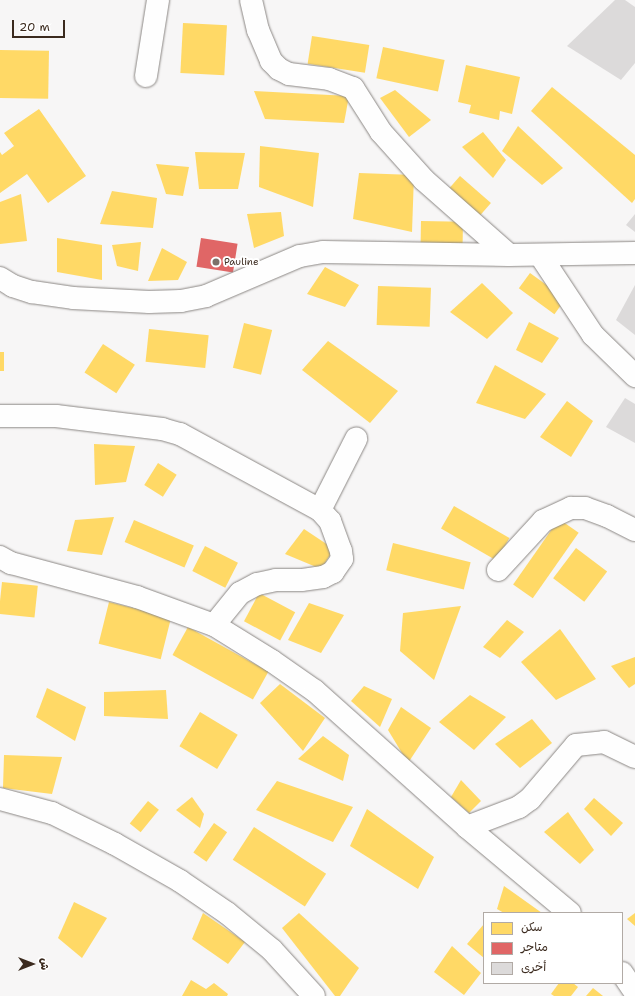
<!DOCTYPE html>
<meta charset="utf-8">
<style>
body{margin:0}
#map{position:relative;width:635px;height:996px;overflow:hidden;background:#f7f6f6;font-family:"Shantell Sans","Playpen Sans Arabic",sans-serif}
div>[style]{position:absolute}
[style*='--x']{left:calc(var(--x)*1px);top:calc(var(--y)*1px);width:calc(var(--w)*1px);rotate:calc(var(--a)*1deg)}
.homes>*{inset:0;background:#ffd966;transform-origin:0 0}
.shops>*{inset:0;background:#e06666;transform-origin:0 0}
.building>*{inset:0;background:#dcdada}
.roads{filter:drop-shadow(0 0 1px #8b8784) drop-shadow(0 0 1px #8b8784)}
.minor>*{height:22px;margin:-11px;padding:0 11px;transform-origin:11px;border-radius:11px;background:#fefefe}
.dots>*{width:11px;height:11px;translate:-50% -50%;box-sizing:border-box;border:2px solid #fff;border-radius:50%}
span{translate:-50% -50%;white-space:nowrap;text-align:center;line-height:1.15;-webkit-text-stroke:4px #fff;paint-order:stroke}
.poi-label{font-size:10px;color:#3b2a1e}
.left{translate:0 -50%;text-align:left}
.legend{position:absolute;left:483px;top:912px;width:140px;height:72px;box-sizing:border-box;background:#fff;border:1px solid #b1aaa5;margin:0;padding:5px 7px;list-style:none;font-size:12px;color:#3b2a1e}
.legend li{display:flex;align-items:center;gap:8px;height:20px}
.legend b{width:20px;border:1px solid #b1aaa5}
.north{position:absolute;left:12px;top:944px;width:40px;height:40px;-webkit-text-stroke:3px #fff;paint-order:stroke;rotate:90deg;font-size:11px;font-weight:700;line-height:16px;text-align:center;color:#3b2a1e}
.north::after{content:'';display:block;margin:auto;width:14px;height:18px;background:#3b2a1e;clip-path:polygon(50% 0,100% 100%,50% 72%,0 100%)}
.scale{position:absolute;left:12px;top:20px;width:53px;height:18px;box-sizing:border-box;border:2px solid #3b2a1e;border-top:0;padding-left:5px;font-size:12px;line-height:14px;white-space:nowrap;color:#3b2a1e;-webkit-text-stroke:3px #fff;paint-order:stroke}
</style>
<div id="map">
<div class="homes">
<div style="left:183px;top:23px;width:44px;height:50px;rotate:3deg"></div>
<div style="left:312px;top:36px;width:58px;height:28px;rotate:9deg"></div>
<div style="left:383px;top:47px;width:63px;height:32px;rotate:12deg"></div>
<div style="left:0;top:50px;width:49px;height:48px;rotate:1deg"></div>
<div style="clip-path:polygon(466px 65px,520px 77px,512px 114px,500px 111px,499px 120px,469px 113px,471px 105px,458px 102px)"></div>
<div style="clip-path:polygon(552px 87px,635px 155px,635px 199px,632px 203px,531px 111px)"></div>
<div style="clip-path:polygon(395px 90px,431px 120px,409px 137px,380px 98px)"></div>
<div style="clip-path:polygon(254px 91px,349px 96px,344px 123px,265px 119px)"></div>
<div style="clip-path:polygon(39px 109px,86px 176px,48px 203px,27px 174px,0 193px,0 152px,2px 155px,14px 146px,4px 133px)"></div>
<div style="clip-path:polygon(518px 126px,563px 168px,542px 185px,502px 151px)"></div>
<div style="clip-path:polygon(483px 132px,506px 160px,493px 178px,462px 147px)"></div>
<div style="clip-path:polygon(260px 146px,319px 153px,313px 207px,259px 187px)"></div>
<div style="clip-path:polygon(195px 152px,245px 153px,238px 189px,199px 189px)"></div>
<div style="clip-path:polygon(156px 164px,189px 167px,183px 196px,166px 194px)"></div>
<div style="clip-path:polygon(359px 173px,414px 175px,412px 232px,353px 219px)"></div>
<div style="left:460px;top:176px;width:41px;height:17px;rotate:41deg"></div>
<div style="clip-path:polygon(112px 191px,157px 198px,153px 228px,100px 224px)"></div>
<div style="clip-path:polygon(21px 194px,27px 241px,0 244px,0 202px)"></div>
<div style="clip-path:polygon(281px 212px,284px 236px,254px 248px,247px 214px)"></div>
<div style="left:421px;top:221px;width:42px;height:25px;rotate:1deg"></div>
<div style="clip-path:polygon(57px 238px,102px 245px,102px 280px,57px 272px)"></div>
<div style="clip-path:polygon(141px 242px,138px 271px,117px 266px,112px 245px)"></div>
<div style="clip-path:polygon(162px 248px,187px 262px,178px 280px,148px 281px)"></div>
<div style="clip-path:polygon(325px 267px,359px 285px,345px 307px,307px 294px)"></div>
<div style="left:530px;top:273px;width:44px;height:19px;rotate:36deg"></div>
<div style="clip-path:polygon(482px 283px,513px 313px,487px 339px,450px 312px)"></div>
<div style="left:378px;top:286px;width:53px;height:39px;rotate:2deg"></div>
<div style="clip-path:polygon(529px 322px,559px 338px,542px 363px,516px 350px)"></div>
<div style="left:244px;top:323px;width:29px;height:46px;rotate:14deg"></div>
<div style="left:149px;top:329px;width:60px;height:33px;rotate:6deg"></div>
<div style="clip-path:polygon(328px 341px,398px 391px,370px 423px,302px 370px)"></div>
<div style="left:103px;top:344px;width:38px;height:34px;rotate:33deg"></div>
<div style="left:0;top:352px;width:4px;height:19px"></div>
<div style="clip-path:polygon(495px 365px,546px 394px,525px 419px,476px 403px)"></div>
<div style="clip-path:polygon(567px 401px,593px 421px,571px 457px,540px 437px)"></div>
<div style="clip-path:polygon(94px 444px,135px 446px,126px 482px,95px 485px)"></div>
<div style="left:158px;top:463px;width:22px;height:26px;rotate:32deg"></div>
<div style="left:454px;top:506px;width:64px;height:26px;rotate:30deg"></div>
<div style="clip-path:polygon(114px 517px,102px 555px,67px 551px,75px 520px)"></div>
<div style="left:559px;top:519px;width:24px;height:80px;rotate:35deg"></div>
<div style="left:134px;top:520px;width:65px;height:24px;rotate:23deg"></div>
<div style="clip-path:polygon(304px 529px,334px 549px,321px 569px,285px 554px)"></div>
<div style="left:393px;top:543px;width:80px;height:28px;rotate:14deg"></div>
<div style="left:205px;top:546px;width:37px;height:28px;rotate:27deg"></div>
<div style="left:576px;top:548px;width:39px;height:38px;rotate:37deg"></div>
<div style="left:2px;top:582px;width:36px;height:32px;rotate:6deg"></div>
<div style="left:259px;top:593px;width:41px;height:32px;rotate:28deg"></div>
<div style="left:109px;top:602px;width:64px;height:43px;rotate:14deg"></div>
<div style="clip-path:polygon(309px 603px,344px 615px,321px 653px,288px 640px)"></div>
<div style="clip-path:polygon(461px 606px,434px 680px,400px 651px,403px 613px)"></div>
<div style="clip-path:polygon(507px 620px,524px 632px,500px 658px,483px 647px)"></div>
<div style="left:188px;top:627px;width:92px;height:32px;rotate:29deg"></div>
<div style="clip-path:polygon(560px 629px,596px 679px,556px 700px,521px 662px)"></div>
<div style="clip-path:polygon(635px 657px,635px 684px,629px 688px,611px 666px)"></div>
<div style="clip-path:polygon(280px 684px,325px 718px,303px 751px,260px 703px)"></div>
<div style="clip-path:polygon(364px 686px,392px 699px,380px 727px,351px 701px)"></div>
<div style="clip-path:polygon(47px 688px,86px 707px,75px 741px,36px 717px)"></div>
<div style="clip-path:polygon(166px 690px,168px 719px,104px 716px,104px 692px)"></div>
<div style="clip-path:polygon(470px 695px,506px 717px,474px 750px,439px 722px)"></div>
<div style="clip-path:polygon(401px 707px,431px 728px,408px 763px,388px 730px)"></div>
<div style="left:200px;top:712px;width:44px;height:40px;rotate:31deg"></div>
<div style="clip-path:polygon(532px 719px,552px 743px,520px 768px,495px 744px)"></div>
<div style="clip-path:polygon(323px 736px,349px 755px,343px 781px,298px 759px)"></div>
<div style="clip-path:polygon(4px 755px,62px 757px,52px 794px,3px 788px)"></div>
<div style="clip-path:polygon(461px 780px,481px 801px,469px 813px,451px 797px)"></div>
<div style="clip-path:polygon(277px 781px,353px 807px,333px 842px,256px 810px)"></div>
<div style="clip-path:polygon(192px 797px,204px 814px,200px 828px,176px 810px)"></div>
<div style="clip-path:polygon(594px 798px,623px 823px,611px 836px,584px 809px)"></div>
<div style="left:148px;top:801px;width:14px;height:29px;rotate:39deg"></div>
<div style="clip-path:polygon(367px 809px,434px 857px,418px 889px,350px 846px)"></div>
<div style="clip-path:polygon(568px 812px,594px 850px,580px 864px,544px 832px)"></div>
<div style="left:214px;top:823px;width:16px;height:36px;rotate:35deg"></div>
<div style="left:254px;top:827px;width:86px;height:39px;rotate:33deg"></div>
<div style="clip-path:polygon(504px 886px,542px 913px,504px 913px,497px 909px)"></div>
<div style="clip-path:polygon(74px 902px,107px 918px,82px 958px,58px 938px)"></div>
<div style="clip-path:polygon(203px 913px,245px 942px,228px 964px,192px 939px)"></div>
<div style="clip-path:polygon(299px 913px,359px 968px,340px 996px,335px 996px,282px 928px)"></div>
<div style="clip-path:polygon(635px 913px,635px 926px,627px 919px)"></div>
<div style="clip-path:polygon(484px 924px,484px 958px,467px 944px)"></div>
<div style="clip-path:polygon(452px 946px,481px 973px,464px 995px,434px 972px)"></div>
<div style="clip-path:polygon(191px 980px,206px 989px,214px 983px,228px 994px,227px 996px,182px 996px)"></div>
<div style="clip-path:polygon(559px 983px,573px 983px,578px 987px,571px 996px,554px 996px,551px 994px)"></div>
<div style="clip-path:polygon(593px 988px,603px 996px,586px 996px)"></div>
</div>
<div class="shops">
<div style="left:201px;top:238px;width:37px;height:29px;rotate:9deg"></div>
</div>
<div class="building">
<div style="clip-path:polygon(615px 0,625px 0,635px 7px,635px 63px,621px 80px,567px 46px)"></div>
<div style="clip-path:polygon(635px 214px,635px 232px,626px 225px)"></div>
<div style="clip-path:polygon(635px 285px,635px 335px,616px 320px)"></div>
<div style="clip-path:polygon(625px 398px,635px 404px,635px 443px,606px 427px)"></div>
</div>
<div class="roads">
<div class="minor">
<div style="--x:251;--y:0;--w:31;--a:77"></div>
<div style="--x:258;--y:30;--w:34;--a:67"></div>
<div style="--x:271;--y:61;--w:11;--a:45"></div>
<div style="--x:279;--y:69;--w:11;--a:27"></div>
<div style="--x:289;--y:74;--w:40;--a:7.1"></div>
<div style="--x:329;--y:79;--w:26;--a:21"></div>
<div style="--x:353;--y:88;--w:52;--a:57.5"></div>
<div style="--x:381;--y:132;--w:64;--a:48.1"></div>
<div style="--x:424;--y:180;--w:113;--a:41.4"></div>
<div style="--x:146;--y:76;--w:77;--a:-81"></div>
<div style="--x:540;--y:255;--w:96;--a:56.5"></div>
<div style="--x:593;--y:335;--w:59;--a:44.3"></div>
<div style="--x:0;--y:278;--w:15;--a:32"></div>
<div style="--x:13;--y:286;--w:20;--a:18"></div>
<div style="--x:32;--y:292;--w:41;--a:8.3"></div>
<div style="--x:73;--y:298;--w:76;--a:3"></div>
<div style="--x:149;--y:302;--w:32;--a:-2"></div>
<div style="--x:181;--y:301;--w:25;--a:-11"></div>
<div style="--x:206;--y:296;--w:102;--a:-23.1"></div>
<div style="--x:300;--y:256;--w:23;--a:-10"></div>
<div style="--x:323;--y:252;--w:186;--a:0.9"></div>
<div style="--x:509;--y:255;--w:126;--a:-0.9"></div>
<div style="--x:0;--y:416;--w:56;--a:0"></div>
<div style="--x:56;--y:416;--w:107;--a:7"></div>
<div style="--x:162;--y:429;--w:19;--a:16"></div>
<div style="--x:180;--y:434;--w:159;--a:28.5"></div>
<div style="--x:320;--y:510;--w:15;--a:48"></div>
<div style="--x:330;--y:521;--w:32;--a:70"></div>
<div style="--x:341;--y:551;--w:8;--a:83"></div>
<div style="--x:342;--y:559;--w:16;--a:125"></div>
<div style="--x:333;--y:572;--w:11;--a:153"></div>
<div style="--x:323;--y:577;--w:22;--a:172"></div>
<div style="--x:301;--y:580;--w:25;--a:180"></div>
<div style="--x:276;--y:580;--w:19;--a:168"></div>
<div style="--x:257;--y:584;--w:19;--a:152"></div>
<div style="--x:240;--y:593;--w:41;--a:129.1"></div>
<div style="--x:320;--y:510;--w:80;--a:-63.1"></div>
<div style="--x:0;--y:557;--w:13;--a:29"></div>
<div style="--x:11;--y:563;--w:131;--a:15.1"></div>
<div style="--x:137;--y:597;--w:82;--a:20"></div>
<div style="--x:214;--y:625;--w:68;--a:31.8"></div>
<div style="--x:272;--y:661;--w:52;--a:34.9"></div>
<div style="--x:315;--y:691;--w:204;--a:41.8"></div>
<div style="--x:467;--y:827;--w:134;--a:39.9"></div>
<div style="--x:498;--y:570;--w:67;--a:-47.4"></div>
<div style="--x:543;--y:521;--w:31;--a:-25"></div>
<div style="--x:571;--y:508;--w:14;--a:0"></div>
<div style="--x:585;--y:508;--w:23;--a:20"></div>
<div style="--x:607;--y:516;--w:31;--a:27"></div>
<div style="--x:0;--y:799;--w:54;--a:15.1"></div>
<div style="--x:52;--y:813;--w:70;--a:26.2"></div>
<div style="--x:115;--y:844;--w:75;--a:29.6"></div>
<div style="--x:180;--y:881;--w:57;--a:34.2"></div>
<div style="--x:227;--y:913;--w:58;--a:39.4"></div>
<div style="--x:272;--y:950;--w:62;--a:47.6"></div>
<div style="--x:467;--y:827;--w:56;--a:-21"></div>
<div style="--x:519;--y:807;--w:14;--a:-36"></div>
<div style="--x:530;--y:799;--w:71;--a:-49.6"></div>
<div style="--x:576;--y:745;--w:28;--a:-6"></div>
<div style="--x:604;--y:742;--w:34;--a:26"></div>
<div style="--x:622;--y:973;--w:23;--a:56"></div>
</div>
</div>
<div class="dots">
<div style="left:216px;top:262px;background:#7d716a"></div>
</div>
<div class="poi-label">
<span class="left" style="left:224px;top:262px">Pauline</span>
</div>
<ul class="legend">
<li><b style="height:11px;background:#ffd966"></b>سكن</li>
<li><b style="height:11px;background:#e06666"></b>متاجر</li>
<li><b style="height:11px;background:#dcdada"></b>أخرى</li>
</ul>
<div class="north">ش</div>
<div class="scale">20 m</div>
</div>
